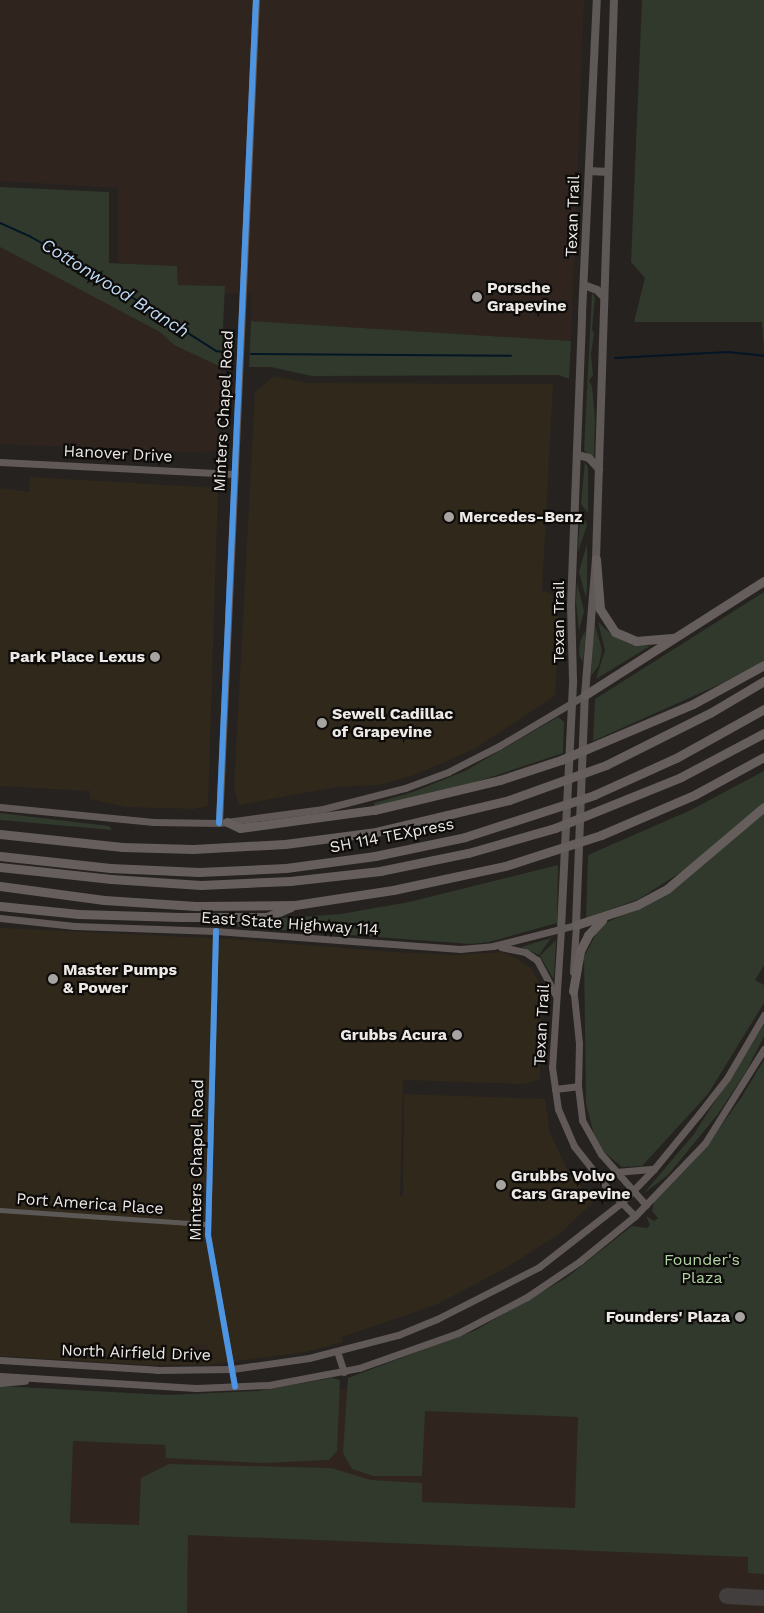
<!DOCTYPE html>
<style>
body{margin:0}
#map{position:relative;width:764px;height:1613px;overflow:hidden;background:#252220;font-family:"Work Sans",sans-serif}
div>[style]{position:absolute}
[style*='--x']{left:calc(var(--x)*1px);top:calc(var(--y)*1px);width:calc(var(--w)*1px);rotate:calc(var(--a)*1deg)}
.commercial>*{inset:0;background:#30281a}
.built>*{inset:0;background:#2f251e}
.round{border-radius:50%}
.green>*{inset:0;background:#30392b}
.stream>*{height:2px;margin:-1px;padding:0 1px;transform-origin:1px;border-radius:1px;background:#041526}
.taxiway>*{height:16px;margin:-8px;padding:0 8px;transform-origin:8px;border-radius:8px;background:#423e3d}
.street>*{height:5px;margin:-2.5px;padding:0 2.5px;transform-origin:2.5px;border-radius:2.5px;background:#5c5856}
.secondary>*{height:7px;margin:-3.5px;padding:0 3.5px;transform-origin:3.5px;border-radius:3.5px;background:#605957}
.primary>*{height:8px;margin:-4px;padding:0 4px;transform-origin:4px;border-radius:4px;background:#5e5856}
.highway>*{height:9px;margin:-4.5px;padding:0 4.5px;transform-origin:4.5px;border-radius:4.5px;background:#655e5c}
.cycleway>*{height:6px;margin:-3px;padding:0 3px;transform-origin:3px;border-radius:3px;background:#4d94e3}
.dots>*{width:14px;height:14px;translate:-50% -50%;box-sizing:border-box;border:2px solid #0e0c0a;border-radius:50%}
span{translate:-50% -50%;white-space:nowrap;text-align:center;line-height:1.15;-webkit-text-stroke:4.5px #0e0c0a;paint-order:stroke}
.street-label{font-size:16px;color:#ece9e6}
.poi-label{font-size:16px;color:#ece9e6;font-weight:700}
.left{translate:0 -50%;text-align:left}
.right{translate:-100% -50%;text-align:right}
.park-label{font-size:16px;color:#b0d4a2}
.water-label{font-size:18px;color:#c0daf5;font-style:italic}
</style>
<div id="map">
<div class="commercial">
<div style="clip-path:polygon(274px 376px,307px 383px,553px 384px,542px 591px,551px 593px,560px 621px,555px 696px,474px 749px,415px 775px,379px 785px,336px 787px,239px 805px,234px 788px,255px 392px)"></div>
<div style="clip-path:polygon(30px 477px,218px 488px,208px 806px,193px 809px,126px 807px,90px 799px,90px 791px,0 786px,0 488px,29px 492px)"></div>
<div style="clip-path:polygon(0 928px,230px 939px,394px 952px,455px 955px,501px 952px,514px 957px,532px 969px,542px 988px,540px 1079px,524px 1084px,403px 1080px,400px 1196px,403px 1196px,404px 1094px,545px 1099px,550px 1133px,569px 1173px,594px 1201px,562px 1232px,509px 1266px,438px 1304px,342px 1337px,343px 1342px,306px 1352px,206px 1365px,146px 1365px,0 1356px)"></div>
</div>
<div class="built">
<div style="clip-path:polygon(0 0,584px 0,571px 341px,251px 321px,251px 293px,224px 294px,224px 286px,178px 285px,177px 266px,118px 263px,118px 188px,0 181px)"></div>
<div style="clip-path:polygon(0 247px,161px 332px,174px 345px,221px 367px,218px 449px,205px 453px,0 444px)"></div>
<div style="clip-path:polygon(764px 1083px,764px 1613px,0 1613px,0 1399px,317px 1397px,417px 1367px,598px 1274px,667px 1209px)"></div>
<div class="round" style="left:192px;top:1343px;width:16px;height:16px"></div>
</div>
<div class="green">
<div style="clip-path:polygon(642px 0,764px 0,764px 350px,762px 322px,634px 322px,645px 278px,631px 262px)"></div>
<div style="clip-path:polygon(0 187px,109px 192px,109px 263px,177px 266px,178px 285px,225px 286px,221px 367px,174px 345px,160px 332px,0 247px)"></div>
<div style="clip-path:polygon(592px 292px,595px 298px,592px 329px,594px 334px,591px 354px,593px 375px,589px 381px,592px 386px,595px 418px,594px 460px,584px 450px)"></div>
<div style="clip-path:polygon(251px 321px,571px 341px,569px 379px,559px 375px,312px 376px,271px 367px,249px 367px)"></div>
<div style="clip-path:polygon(585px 461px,588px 468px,588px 513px,581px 504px)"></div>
<div style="clip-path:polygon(581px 511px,587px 525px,578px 552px,579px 533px)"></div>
<div style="clip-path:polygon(587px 544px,587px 589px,586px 598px,579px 572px)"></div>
<div style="clip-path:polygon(577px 583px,584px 611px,579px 631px,576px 602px)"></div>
<div style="clip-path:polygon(764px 592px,764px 661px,725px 682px,593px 741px,595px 699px)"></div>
<div style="clip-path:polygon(594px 622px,602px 650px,599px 665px,591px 676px)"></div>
<div style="clip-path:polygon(598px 622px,612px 635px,628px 643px,650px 646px,596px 679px,605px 650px)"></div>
<div style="clip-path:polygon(585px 631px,585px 642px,583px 662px,579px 655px,580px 642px)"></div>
<div style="clip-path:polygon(558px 717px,564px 722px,563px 753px,470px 784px,374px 806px,374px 803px,413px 792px,465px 771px)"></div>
<div style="clip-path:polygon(764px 771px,764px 803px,689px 867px,639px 899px,586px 918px,588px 855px,691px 810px)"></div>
<div style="clip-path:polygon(0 813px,109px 826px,112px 830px,0 820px)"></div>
<div style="clip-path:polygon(764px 813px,764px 965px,755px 980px,764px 985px,764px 1003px,708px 1094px,642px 1166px,622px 1167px,604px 1152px,594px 1135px,586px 1104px,584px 957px,600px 926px,668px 892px)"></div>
<div style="clip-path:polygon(558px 865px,557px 923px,489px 942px,470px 944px,204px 924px,341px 914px,409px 902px)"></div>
<div style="clip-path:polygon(551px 938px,539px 955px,521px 947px)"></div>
<div style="clip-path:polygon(556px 940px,554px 977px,553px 978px,540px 956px)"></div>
<div style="clip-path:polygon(764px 1024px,764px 1036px,747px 1070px,718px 1114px,668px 1175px,643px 1194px,694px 1134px)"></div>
<div style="clip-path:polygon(764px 1060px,764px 1574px,748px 1573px,748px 1557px,188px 1535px,187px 1613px,0 1613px,0 1386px,168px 1395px,258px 1391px,332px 1378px,340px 1380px,337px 1451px,329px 1460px,263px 1463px,166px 1458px,165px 1445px,73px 1441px,70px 1523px,139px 1525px,141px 1478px,169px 1464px,331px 1468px,371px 1480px,422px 1483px,422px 1502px,575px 1508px,578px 1417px,425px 1411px,422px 1476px,373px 1476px,352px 1469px,343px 1453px,348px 1378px,476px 1330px,566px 1278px,632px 1226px,647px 1228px,650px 1225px,646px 1216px,654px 1221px,658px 1218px,652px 1211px,654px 1201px,705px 1148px,741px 1098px)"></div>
</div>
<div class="stream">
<div style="--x:0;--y:223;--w:34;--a:24"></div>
<div style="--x:31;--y:237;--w:67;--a:29.6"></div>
<div style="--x:89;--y:270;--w:151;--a:32.5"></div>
<div style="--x:216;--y:351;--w:13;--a:9"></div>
<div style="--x:251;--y:354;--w:260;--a:0.4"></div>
<div style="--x:615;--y:358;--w:113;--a:-3"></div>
<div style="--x:728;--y:352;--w:36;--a:6"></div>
</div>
<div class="taxiway">
<div style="--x:727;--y:1596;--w:37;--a:3"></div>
</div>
<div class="street">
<div style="--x:216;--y:931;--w:304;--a:91.5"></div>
<div style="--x:208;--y:1235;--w:154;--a:79.9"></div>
<div style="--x:0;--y:1210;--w:208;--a:3.9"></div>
</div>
<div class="secondary">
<div style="--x:0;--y:462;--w:235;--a:2.9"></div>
<div style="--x:0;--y:807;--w:154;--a:5.6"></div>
<div style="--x:153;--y:822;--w:66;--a:0.9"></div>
<div style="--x:219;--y:823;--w:105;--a:-7.7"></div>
<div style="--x:323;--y:809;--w:85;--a:-14.4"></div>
<div style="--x:405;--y:788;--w:46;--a:-20.4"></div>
<div style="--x:448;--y:772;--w:57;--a:-27"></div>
<div style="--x:499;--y:746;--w:100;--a:-30.7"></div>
<div style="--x:219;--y:823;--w:824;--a:-87.43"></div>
<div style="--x:0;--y:918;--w:75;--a:6.1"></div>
<div style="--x:75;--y:926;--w:141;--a:2"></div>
<div style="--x:216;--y:931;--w:245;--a:4.2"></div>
<div style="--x:460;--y:949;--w:33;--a:-5"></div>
<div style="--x:493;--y:946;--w:86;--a:-14.2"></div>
<div style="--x:576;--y:925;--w:47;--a:93.7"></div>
<div style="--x:561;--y:929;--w:138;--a:93.7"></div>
<div style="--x:552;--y:1067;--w:42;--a:81.9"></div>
<div style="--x:558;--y:1109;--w:40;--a:66.6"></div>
<div style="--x:574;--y:1146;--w:55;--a:51.7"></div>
<div style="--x:608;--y:1189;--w:38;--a:45"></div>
<div style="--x:501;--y:947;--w:25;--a:12"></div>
<div style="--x:525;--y:952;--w:14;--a:34"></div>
<div style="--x:537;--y:960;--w:40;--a:62"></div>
<div style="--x:573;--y:986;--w:57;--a:84"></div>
<div style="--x:579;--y:1043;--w:43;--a:91.3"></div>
<div style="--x:578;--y:1086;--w:34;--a:83"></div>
<div style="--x:582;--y:1120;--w:39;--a:61"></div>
<div style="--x:601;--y:1154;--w:68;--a:48.6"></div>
<div style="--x:555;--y:1089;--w:23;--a:-7"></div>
<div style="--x:616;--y:1172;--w:38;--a:-5"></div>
<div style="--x:337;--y:1351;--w:22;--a:72"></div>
<div style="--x:0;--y:1360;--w:157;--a:3.6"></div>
<div style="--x:157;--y:1370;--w:75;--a:-0.8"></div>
<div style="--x:232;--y:1369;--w:78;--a:-8.1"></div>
<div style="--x:309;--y:1358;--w:92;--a:-14.5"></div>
<div style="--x:398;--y:1335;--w:42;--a:-22.3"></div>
<div style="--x:437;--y:1319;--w:114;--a:-27"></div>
<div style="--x:539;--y:1267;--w:104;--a:-38"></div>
<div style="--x:621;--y:1203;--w:47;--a:-45.9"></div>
<div style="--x:654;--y:1169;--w:71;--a:-50.7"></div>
<div style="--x:699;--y:1114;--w:46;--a:-52.1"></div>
<div style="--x:727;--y:1078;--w:73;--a:-59.6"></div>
<div style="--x:0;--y:1376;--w:196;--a:3.5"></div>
<div style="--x:196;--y:1388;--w:73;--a:-2.4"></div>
<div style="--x:269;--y:1385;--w:92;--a:-10.7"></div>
<div style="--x:359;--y:1368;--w:105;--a:-19.5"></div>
<div style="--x:458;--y:1333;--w:78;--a:-27.6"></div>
<div style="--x:527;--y:1297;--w:64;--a:-34.2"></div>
<div style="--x:580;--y:1261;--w:71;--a:-39.3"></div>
<div style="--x:635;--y:1216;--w:101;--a:-46.2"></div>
<div style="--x:705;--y:1143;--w:111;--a:-57.9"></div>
<div style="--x:0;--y:1383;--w:25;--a:-5"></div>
</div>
<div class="primary">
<div style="--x:589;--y:171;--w:19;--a:3"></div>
<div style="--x:584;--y:285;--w:14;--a:21"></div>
<div style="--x:597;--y:290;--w:10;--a:45"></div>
<div style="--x:578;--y:455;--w:11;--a:15"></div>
<div style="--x:589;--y:458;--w:15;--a:48"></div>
<div style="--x:576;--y:925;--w:230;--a:-87.8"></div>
<div style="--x:585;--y:695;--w:136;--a:-85.4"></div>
<div style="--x:596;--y:559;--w:559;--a:-88.16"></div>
<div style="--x:561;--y:929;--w:249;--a:-87.2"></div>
<div style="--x:573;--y:680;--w:74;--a:-91.5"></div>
<div style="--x:571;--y:606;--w:292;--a:-87.8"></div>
<div style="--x:582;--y:314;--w:314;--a:-87.3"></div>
</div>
<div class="highway">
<div style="--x:596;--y:559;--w:50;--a:85.4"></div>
<div style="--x:600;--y:609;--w:27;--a:57"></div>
<div style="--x:615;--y:632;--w:23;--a:23"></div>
<div style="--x:636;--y:641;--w:36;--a:-5"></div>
<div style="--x:585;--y:695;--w:212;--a:-32.5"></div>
<div style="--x:227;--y:822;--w:14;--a:25"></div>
<div style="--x:240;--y:828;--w:135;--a:-7.7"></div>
<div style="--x:374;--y:810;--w:130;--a:-13.4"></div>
<div style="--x:500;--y:780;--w:64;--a:-18.2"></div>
<div style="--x:561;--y:760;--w:143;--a:-23"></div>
<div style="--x:693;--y:704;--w:81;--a:-28.8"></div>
<div style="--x:0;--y:834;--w:123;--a:6.1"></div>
<div style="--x:122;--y:847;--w:71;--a:1.6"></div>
<div style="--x:193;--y:849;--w:92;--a:-3.1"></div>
<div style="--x:285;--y:844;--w:92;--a:-7.5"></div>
<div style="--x:376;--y:832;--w:137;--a:-13.5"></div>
<div style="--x:509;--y:800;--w:103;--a:-19.8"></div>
<div style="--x:606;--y:765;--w:116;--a:-26.6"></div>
<div style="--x:710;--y:713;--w:63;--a:-30.7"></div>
<div style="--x:0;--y:856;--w:111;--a:6.2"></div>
<div style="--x:110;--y:868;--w:89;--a:2.6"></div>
<div style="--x:199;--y:872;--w:87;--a:-2.6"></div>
<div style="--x:286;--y:868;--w:90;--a:-7.7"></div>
<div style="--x:375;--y:856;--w:92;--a:-11.9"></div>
<div style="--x:465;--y:837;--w:136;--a:-18"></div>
<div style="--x:594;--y:795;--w:90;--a:-24.3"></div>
<div style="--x:676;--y:758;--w:101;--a:-29.1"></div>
<div style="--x:0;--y:867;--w:112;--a:6.2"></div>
<div style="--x:111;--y:879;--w:90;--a:3.8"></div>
<div style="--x:201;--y:885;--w:89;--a:-2.6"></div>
<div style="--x:290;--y:881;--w:91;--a:-6.3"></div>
<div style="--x:380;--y:871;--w:90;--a:-11.6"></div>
<div style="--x:468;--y:853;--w:91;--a:-16"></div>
<div style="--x:555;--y:828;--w:136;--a:-22"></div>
<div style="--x:681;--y:777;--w:94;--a:-27.9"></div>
<div style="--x:0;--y:886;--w:105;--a:7.7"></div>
<div style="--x:104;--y:900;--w:92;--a:3.7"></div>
<div style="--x:196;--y:906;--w:99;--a:-0.6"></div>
<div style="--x:295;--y:905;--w:99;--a:-8.7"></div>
<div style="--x:393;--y:890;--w:115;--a:-12.1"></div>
<div style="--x:505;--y:866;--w:101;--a:-17.9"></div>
<div style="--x:601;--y:835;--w:103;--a:-23.3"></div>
<div style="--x:696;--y:794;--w:77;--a:-28.6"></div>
<div style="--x:0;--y:906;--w:79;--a:5.8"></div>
<div style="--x:79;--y:914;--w:101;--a:1.7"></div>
<div style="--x:180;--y:917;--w:87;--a:0"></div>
<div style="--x:267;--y:917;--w:26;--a:-23"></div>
<div style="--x:576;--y:925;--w:64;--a:-18.2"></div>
<div style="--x:637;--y:905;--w:34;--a:-28"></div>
<div style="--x:667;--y:889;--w:127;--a:-40.2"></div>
<div style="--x:573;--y:991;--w:41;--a:-80.1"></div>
<div style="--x:580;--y:951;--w:18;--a:-63"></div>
<div style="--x:588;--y:935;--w:21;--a:-47"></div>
</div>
<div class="cycleway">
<div style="--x:219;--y:823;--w:824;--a:-87.43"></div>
<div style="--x:216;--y:931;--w:304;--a:91.5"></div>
<div style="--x:208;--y:1235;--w:154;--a:79.9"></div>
</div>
<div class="dots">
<div style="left:477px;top:297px;background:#a6a3a1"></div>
<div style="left:449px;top:517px;background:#a6a3a1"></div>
<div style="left:155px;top:657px;background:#a6a3a1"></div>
<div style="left:322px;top:723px;background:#a6a3a1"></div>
<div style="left:53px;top:979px;background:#a6a3a1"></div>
<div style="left:457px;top:1035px;background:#a6a3a1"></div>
<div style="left:501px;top:1185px;background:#a6a3a1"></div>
<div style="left:740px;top:1317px;background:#a6a3a1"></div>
</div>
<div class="street-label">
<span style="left:573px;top:216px;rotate:-88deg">Texan Trail</span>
<span style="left:224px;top:411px;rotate:-87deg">Minters Chapel Road</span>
<span style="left:118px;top:454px;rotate:3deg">Hanover Drive</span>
<span style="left:559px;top:622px;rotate:-90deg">Texan Trail</span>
<span style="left:392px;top:836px;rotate:-11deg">SH 114 TEXpress</span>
<span style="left:290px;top:924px;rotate:4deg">East State Highway 114</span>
<span style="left:542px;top:1025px;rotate:-87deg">Texan Trail</span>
<span style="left:197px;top:1160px;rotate:-89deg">Minters Chapel Road</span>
<span style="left:90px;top:1204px;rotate:4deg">Port America Place</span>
<span style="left:136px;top:1353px;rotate:2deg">North Airfield Drive</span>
</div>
<div class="poi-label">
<span class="left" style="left:487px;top:297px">Porsche<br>Grapevine</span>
<span class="left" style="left:459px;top:517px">Mercedes-Benz</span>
<span class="right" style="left:145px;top:657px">Park Place Lexus</span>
<span class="left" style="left:332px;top:723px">Sewell Cadillac<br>of Grapevine</span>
<span class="left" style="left:63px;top:979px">Master Pumps<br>&amp; Power</span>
<span class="right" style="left:447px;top:1035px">Grubbs Acura</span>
<span class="left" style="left:511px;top:1185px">Grubbs Volvo<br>Cars Grapevine</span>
<span class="right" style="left:730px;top:1317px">Founders' Plaza</span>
</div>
<div class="park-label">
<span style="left:702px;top:1269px">Founder's<br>Plaza</span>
</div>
<div class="water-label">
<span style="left:115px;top:288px;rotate:32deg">Cottonwood Branch</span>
</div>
</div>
